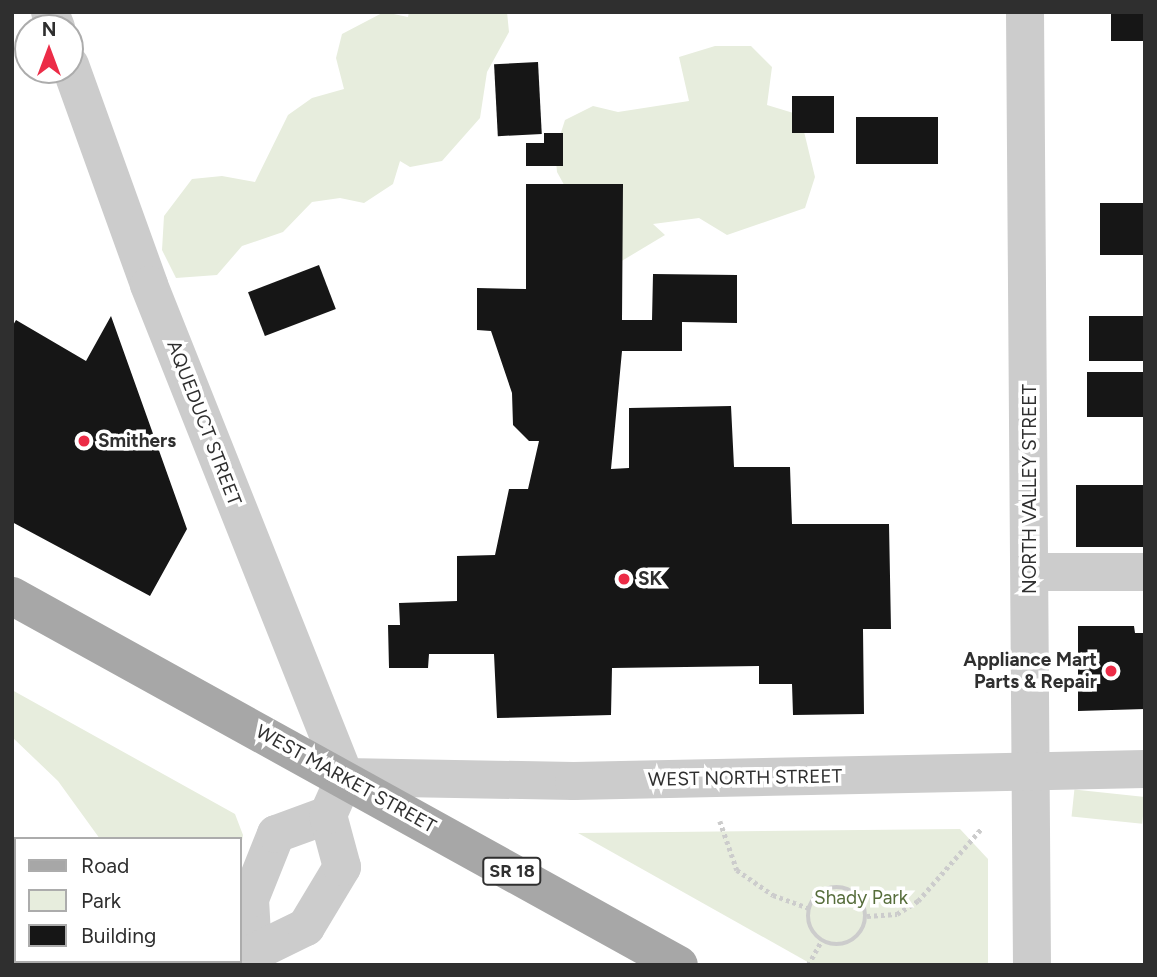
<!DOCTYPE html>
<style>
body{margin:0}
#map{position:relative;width:1157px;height:977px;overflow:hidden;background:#fff;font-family:Figtree,sans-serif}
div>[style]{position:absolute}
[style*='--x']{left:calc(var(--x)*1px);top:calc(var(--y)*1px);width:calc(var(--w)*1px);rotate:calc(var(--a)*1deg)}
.green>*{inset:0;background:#e7eddd;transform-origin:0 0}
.building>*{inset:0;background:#161616;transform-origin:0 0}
.path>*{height:4.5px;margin-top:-2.25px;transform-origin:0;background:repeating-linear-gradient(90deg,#ccc 0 3.5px,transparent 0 7px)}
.path>.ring{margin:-2.25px;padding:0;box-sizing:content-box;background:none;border:4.5px solid #ccc;border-radius:50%}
.minor>*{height:38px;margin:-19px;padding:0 19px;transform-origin:19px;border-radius:19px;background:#ccc}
.major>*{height:38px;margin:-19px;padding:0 19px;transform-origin:19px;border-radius:19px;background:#a7a7a7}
.dots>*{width:19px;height:19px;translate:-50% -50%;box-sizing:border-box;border:4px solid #fff;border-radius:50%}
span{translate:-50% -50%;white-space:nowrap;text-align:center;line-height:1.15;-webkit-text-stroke:7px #fff;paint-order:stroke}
.shield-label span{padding:2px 5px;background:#fff;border:2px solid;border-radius:5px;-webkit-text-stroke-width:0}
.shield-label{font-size:18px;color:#2f2f2f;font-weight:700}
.street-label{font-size:19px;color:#2f2f2f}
.poi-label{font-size:19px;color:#2f2f2f;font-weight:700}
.left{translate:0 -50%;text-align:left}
.right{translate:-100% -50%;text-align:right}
.park-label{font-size:19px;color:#566d3b}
.frame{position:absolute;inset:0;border:14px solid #2f2f2f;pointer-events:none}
.legend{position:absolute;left:14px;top:837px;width:228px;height:126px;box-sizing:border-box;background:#fff;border:2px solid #acacac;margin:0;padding:9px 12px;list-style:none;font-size:21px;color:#2f2f2f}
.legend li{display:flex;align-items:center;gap:14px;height:35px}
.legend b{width:35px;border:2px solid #acacac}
.north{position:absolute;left:14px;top:14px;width:70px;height:70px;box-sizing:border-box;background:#fff;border:2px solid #acacac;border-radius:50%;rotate:0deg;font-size:19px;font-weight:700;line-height:28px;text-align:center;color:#2f2f2f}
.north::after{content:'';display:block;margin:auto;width:24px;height:32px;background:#ec2c47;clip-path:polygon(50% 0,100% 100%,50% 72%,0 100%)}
</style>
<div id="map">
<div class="green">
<div style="clip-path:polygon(384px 12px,408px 17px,409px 12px,507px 12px,509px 32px,487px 72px,480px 118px,442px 161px,410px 167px,400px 161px,393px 184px,364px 203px,340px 198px,312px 202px,283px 232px,242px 246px,217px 275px,176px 278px,162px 250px,164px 216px,192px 179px,222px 176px,255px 182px,288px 115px,312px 98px,344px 89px,336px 58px,342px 34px)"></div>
<div style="clip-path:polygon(715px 46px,751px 46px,772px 67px,767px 105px,800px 115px,815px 177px,805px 208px,727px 235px,699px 218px,653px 224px,665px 235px,610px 268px,557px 172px,555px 151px,565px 120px,593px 106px,618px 112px,689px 101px,679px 57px)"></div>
<div style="clip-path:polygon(12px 690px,235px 814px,243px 835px,240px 852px,240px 839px,100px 839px,58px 781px,12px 737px)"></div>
<div style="left:1145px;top:797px;width:27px;height:71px;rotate:96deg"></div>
<div style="clip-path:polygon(960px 829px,988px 859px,988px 965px,813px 965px,578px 833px)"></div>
</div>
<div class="building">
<div style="left:1111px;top:12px;width:34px;height:29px"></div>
<div style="left:538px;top:62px;width:72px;height:44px;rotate:87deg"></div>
<div style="left:792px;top:96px;width:42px;height:37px"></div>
<div style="left:856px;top:117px;width:82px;height:47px"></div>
<div style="clip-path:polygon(544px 133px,563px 133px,563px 166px,526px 166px,526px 143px,544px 143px)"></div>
<div style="clip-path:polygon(526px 184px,623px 184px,622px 320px,652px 320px,653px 274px,737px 275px,737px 323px,682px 322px,682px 351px,622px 351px,611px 469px,629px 468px,629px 408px,731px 406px,734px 467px,790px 467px,792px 524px,889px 524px,891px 629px,863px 629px,864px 714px,793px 715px,792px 684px,759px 684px,759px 666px,612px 668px,611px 715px,497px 718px,494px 654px,429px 654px,428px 668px,389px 668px,388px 625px,400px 625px,399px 603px,457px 601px,457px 556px,495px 555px,509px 489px,528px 489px,539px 441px,529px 441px,513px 425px,512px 393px,491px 331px,477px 330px,477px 288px,526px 289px)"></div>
<div style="left:1100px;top:203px;width:45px;height:52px"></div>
<div style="left:319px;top:265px;width:47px;height:76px;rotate:69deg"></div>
<div style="clip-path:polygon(111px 316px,187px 529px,150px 596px,12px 522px,12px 327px,16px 320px,86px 361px)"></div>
<div style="left:1089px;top:316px;width:56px;height:45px"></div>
<div style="left:1145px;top:372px;width:45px;height:58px;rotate:90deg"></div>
<div style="left:1145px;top:485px;width:62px;height:69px;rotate:90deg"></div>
<div style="clip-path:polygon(1078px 626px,1134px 626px,1135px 633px,1145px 633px,1145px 709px,1078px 711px)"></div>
</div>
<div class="path">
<div style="--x:720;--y:821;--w:52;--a:70.9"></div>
<div style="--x:737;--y:870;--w:44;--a:34.8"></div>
<div style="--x:773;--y:895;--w:38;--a:20"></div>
<div class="ring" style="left:808px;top:887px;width:53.5px;height:53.5px"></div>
<div style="--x:867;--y:916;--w:30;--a:-4"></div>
<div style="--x:897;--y:914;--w:25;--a:-32"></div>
<div style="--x:918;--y:901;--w:96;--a:-48.8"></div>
<div style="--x:808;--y:965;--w:26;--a:-61"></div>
</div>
<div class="minor">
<div style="--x:50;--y:12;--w:17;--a:69"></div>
<div style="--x:1025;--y:12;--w:953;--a:89.58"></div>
<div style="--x:70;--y:65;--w:234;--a:70.2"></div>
<div style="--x:149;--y:285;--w:530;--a:68.28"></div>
<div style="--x:1030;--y:572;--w:115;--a:0"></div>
<div style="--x:345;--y:777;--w:229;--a:1"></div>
<div style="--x:574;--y:781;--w:571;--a:-1.2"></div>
<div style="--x:253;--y:953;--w:54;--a:-93.2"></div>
<div style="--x:250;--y:899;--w:70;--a:-68.2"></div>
<div style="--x:276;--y:834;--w:55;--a:-20.1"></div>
<div style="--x:243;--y:965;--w:16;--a:-50"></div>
<div style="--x:253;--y:953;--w:59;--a:-26.1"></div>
<div style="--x:306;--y:927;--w:70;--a:-59"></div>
<div style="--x:342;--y:867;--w:54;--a:-105.1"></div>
<div style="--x:328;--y:815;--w:42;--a:-65.9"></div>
</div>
<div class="major">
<div style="--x:12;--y:596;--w:762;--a:28.95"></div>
</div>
<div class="dots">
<div style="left:84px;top:441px;background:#ec2c47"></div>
<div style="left:624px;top:579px;background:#ec2c47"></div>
<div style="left:1111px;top:671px;background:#ec2c47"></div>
</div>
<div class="shield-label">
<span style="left:512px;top:871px">SR 18</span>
</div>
<div class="street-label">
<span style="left:204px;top:423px;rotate:69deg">AQUEDUCT STREET</span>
<span style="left:1030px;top:489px;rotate:-90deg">NORTH VALLEY STREET</span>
<span style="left:745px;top:778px;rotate:-1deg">WEST NORTH STREET</span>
<span style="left:346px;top:779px;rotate:29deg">WEST MARKET STREET</span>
</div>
<div class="poi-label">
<span class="left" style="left:98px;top:441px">Smithers</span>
<span class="left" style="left:638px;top:579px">SK</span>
<span class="right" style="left:1097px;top:671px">Appliance Mart<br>Parts &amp; Repair</span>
</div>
<div class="park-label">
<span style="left:861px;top:898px">Shady Park</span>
</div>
<div class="frame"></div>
<ul class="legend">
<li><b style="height:9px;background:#a7a7a7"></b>Road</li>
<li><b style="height:19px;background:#e7eddd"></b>Park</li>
<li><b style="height:19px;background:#161616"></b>Building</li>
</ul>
<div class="north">N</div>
</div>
